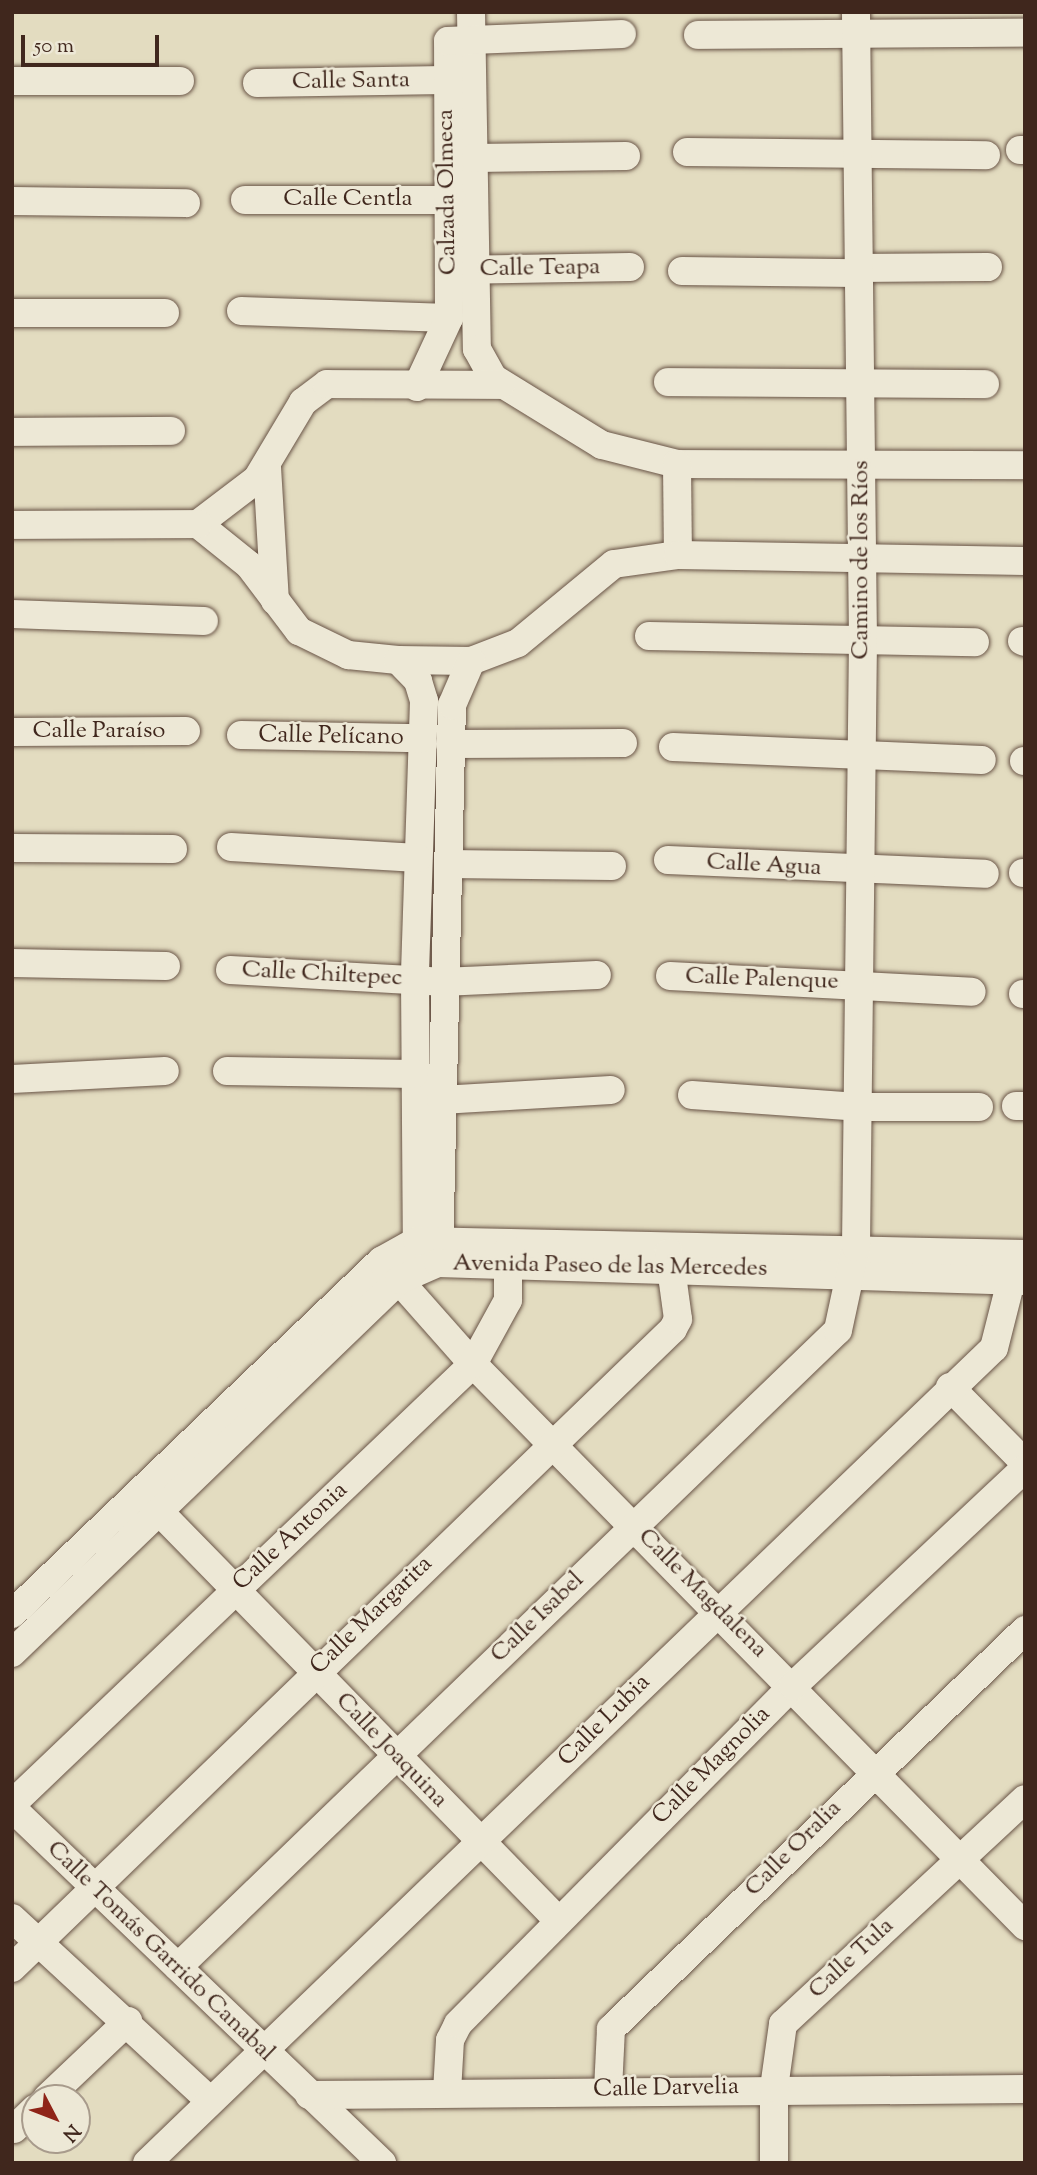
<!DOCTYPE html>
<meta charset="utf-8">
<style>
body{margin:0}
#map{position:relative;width:1037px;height:2175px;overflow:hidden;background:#e3dcc0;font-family:"Sorts Mill Goudy",serif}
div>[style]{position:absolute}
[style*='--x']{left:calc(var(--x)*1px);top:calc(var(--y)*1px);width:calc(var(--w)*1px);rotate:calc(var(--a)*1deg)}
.roads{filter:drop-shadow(0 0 2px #695446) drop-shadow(0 0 2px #695446)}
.minor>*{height:28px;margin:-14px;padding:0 14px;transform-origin:14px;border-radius:14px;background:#ede8d6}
span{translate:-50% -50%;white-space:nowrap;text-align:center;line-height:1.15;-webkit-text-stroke:5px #ede8d6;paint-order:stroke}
.street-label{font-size:24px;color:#40271d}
.frame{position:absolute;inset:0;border:14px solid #40271d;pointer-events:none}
.north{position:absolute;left:21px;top:2084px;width:70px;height:70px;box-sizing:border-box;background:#ede8d6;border:2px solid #a89b8c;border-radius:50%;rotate:132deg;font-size:19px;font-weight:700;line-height:28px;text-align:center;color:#40271d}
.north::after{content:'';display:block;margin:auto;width:24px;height:32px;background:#8f2418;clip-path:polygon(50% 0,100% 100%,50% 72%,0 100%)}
.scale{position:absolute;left:21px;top:35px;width:138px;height:32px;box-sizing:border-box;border:4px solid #40271d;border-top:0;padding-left:9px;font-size:21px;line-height:24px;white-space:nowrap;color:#40271d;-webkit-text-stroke:5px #ede8d6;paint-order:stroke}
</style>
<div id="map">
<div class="roads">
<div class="minor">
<div style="--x:471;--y:12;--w:337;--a:89"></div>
<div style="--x:477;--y:349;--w:33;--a:61"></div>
<div style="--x:493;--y:378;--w:128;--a:31.6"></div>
<div style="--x:602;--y:445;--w:77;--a:14.2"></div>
<div style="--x:677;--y:464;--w:348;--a:0.2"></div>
<div style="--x:698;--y:35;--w:327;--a:-0.4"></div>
<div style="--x:12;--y:81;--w:168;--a:0"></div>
<div style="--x:257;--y:83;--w:188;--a:-0.9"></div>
<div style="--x:1020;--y:150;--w:5;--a:0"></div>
<div style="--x:687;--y:152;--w:299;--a:0.6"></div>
<div style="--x:474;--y:158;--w:152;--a:-0.8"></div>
<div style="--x:245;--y:200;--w:207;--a:0"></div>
<div style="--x:12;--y:201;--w:174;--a:0.7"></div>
<div style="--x:856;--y:268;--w:132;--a:-0.4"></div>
<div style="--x:454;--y:270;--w:176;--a:-1"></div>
<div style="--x:682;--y:271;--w:174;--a:0.7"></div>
<div style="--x:241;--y:311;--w:208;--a:1.9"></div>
<div style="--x:12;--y:313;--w:153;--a:0"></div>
<div style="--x:668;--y:382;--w:317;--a:0.4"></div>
<div style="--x:417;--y:387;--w:76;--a:-65.1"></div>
<div style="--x:449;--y:318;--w:277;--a:-90.2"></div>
<div style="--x:448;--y:41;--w:174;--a:-2.3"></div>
<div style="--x:12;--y:432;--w:159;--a:-0.4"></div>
<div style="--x:677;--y:464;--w:91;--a:89.4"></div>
<div style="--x:267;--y:467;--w:134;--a:86.6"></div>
<div style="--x:198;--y:524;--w:65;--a:38.8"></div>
<div style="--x:249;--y:565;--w:83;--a:52.9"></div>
<div style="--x:299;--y:631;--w:55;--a:26.1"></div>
<div style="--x:348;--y:655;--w:50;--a:5.7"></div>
<div style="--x:398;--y:660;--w:73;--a:0.8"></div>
<div style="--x:471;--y:661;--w:50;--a:-21"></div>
<div style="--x:518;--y:643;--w:124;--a:-39.5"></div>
<div style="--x:614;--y:564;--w:65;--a:-8"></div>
<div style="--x:678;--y:555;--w:347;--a:1"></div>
<div style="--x:198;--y:524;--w:74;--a:-37.3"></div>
<div style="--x:257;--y:479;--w:90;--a:-59.1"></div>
<div style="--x:303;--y:402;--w:30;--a:-37"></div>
<div style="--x:327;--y:384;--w:174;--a:0.3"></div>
<div style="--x:12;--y:525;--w:186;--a:-0.3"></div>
<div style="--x:12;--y:614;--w:192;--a:2.1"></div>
<div style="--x:649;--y:636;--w:326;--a:1.1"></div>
<div style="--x:1022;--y:641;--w:3;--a:18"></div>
<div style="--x:398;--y:660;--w:29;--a:46"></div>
<div style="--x:418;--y:681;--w:21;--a:73"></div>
<div style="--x:424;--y:701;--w:278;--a:91.9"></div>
<div style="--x:415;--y:979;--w:278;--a:89.6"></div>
<div style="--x:12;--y:732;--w:174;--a:-0.3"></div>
<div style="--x:241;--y:735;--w:180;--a:1"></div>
<div style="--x:450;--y:744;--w:173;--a:-0.3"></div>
<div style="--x:673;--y:747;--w:309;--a:2.4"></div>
<div style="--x:1024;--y:761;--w:1;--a:0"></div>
<div style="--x:231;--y:847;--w:187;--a:3.4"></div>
<div style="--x:12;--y:848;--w:161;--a:0.4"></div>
<div style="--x:668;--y:860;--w:317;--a:2.5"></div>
<div style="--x:448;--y:864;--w:164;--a:0.7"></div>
<div style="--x:1023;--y:873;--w:2;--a:0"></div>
<div style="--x:12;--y:963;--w:154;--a:1.1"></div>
<div style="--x:230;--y:970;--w:212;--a:3.2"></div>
<div style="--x:442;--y:982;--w:155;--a:-2.6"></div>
<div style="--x:670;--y:976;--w:302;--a:3"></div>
<div style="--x:1023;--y:994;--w:2;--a:0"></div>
<div style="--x:227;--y:1071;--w:187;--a:0.9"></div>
<div style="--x:12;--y:1079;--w:153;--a:-3"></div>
<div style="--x:692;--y:1095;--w:166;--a:4.1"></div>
<div style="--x:858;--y:1107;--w:121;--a:0"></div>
<div style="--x:441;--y:1100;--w:170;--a:-3.4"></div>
<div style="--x:1016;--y:1106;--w:9;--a:0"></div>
<div style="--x:439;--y:1256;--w:551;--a:-88.65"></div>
<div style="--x:452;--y:705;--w:48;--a:-66.6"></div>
<div style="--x:388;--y:1268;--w:128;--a:48.5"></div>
<div style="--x:473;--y:1364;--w:788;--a:45.51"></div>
<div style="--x:950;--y:1387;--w:107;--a:45.4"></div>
<div style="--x:145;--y:1497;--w:590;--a:45.69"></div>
<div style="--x:12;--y:1614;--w:511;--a:-43.73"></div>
<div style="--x:381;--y:1261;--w:41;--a:-29.1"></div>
<div style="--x:417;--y:1241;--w:608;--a:1.22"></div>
<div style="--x:12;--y:1653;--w:537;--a:-43.94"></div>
<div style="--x:399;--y:1280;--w:43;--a:-23.6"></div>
<div style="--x:438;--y:1263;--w:587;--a:1.76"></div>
<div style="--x:12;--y:1804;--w:637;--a:-43.66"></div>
<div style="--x:473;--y:1364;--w:73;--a:-61.3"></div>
<div style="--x:508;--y:1300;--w:51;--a:-90"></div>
<div style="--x:12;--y:1808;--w:513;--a:43.81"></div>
<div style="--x:12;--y:1918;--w:270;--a:42.7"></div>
<div style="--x:178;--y:1967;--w:917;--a:-43.98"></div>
<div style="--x:838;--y:1330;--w:85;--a:-77.8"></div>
<div style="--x:856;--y:1247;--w:606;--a:-89.34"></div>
<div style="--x:863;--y:641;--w:629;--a:-90.64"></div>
<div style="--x:12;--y:1968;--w:919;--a:-44.03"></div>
<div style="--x:673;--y:1329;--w:11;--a:-63"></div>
<div style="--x:678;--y:1319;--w:67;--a:-97.8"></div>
<div style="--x:608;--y:2090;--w:61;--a:-87.2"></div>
<div style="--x:611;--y:2029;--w:575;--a:-43.94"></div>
<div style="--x:447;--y:2092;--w:52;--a:-86.7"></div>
<div style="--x:450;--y:2040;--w:18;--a:-63"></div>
<div style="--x:458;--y:2024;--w:476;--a:-45.3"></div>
<div style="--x:793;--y:1686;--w:318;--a:-43.2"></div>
<div style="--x:309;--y:2095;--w:716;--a:-0.48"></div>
<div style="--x:47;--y:2098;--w:112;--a:-43.5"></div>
<div style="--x:14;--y:2129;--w:29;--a:-44"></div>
<div style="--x:147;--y:2163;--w:1175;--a:-43.9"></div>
<div style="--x:994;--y:1348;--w:69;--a:-75.8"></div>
<div style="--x:1011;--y:1281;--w:27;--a:-90"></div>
<div style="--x:774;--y:2163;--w:75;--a:-90"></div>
<div style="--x:774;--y:2088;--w:65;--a:-82"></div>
<div style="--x:783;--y:2024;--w:330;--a:-42.9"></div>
</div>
</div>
<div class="street-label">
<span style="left:351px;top:82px;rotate:-1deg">Calle Santa</span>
<span style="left:448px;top:192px;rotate:-91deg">Calzada Olmeca</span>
<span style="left:348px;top:200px">Calle Centla</span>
<span style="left:540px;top:269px;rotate:-1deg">Calle Teapa</span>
<span style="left:862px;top:560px;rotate:-90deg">Camino de los Ríos</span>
<span style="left:99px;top:732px">Calle Paraíso</span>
<span style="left:331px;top:737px;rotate:1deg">Calle Pelícano</span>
<span style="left:764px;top:866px;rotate:3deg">Calle Agua</span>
<span style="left:322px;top:975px;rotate:3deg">Calle Chiltepec</span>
<span style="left:762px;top:980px;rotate:2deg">Calle Palenque</span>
<span style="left:610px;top:1267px;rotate:1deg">Avenida Paseo de las Mercedes</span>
<span style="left:291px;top:1537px;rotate:-43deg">Calle Antonia</span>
<span style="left:702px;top:1594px;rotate:45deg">Calle Magdalena</span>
<span style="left:372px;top:1616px;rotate:-44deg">Calle Margarita</span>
<span style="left:538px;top:1618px;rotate:-44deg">Calle Isabel</span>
<span style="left:605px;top:1721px;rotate:-45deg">Calle Lubia</span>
<span style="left:391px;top:1751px;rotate:46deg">Calle Joaquina</span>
<span style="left:712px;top:1766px;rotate:-45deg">Calle Magnolia</span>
<span style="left:794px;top:1849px;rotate:-45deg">Calle Oralia</span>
<span style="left:160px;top:1952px;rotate:44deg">Calle Tomás Garrido Canabal</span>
<span style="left:852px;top:1959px;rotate:-43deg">Calle Tula</span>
<span style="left:666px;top:2089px;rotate:-1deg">Calle Darvelia</span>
</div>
<div class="frame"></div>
<div class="north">N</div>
<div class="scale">50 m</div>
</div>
